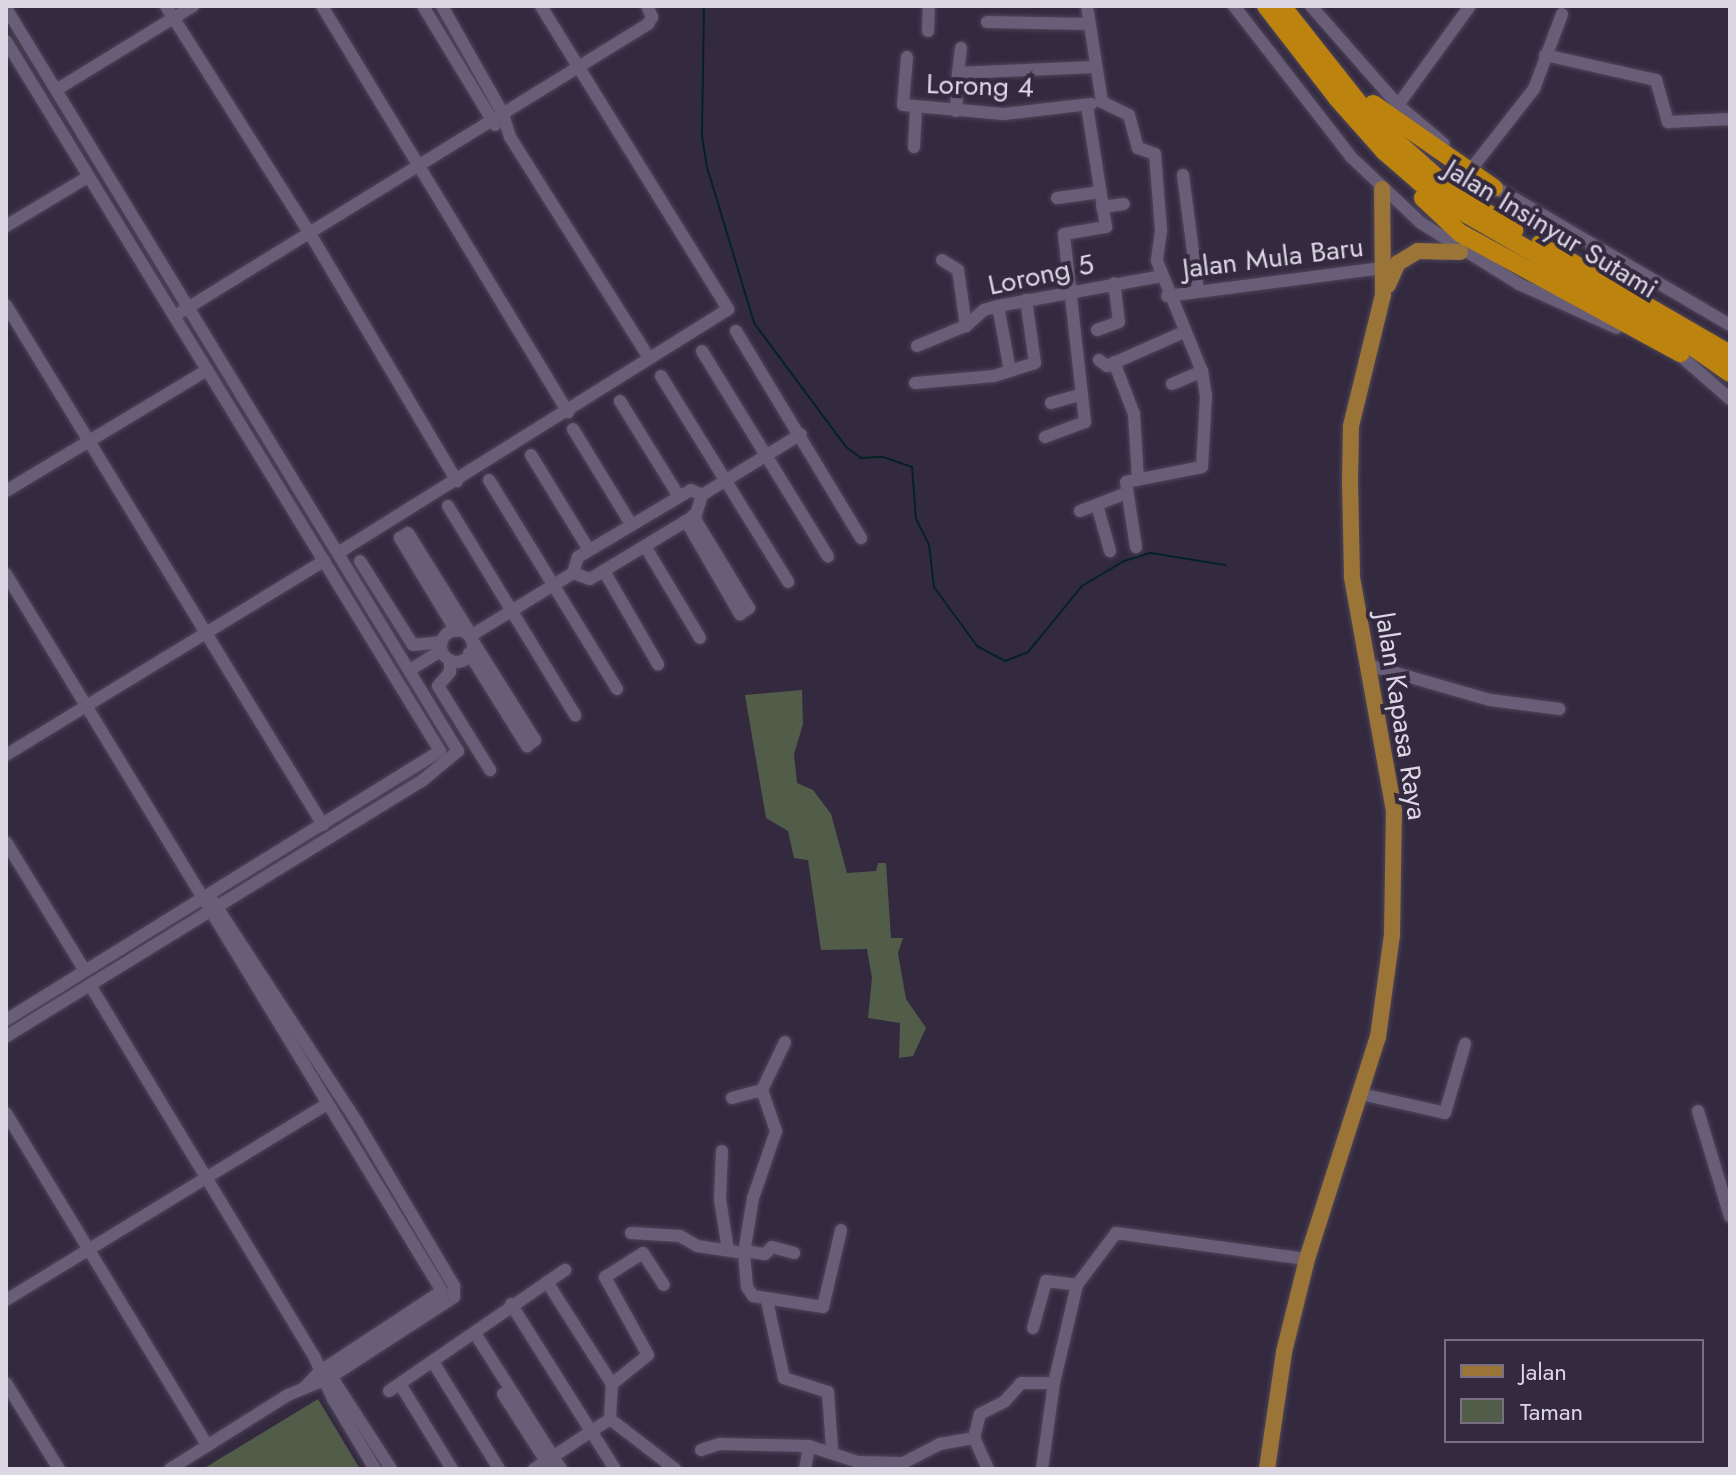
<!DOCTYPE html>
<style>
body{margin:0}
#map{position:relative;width:1736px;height:1475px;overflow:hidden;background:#342a40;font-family:Jost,sans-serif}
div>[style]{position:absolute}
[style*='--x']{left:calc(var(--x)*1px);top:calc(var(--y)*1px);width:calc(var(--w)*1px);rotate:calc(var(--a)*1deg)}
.green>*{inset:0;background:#515d48}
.stream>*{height:2px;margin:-1px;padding:0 1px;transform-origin:1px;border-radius:1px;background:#052222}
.roads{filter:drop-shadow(0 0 2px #4e4558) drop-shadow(0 0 2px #4e4558)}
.minor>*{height:12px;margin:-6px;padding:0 6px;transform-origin:6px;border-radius:6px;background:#695e77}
.minor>.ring{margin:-6px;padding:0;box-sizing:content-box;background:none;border:12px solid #695e77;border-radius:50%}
.major>*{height:16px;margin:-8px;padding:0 8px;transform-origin:8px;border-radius:8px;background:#9b7438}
.highway>*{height:18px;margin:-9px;padding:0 9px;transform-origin:9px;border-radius:9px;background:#bc830e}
span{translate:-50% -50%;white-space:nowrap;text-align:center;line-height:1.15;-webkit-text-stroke:8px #342a40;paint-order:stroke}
.street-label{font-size:28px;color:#ddd7e5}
.frame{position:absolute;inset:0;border:8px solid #ddd7e5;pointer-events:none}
.legend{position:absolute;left:1444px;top:1339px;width:260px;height:104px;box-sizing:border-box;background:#342a40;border:2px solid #786f82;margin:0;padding:10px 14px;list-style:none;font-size:24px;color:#ddd7e5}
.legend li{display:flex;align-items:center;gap:16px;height:40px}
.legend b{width:40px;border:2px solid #786f82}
</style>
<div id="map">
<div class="green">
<div style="clip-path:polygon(802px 690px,803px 724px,794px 754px,797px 783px,813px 790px,831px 814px,847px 873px,876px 871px,878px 863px,886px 863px,891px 938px,903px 938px,898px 953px,906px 999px,926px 1028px,913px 1056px,899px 1058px,900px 1023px,868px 1018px,872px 978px,867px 949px,821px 950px,808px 860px,794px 858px,788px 831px,766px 818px,745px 695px)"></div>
<div style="clip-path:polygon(318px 1399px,360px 1469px,203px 1469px,216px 1461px)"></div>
</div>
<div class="stream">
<div style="--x:704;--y:6;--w:130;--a:90.9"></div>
<div style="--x:702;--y:136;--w:31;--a:81"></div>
<div style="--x:707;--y:167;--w:163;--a:73.2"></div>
<div style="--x:754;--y:323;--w:154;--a:53.4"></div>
<div style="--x:846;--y:447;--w:19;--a:36"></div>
<div style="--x:861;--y:458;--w:22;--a:-3"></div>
<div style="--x:883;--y:457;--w:31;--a:19"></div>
<div style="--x:912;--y:467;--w:52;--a:85.6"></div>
<div style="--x:916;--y:519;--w:29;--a:63"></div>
<div style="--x:929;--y:545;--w:42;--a:83.2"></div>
<div style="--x:934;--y:587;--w:73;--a:53.9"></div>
<div style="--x:977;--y:646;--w:32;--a:28"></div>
<div style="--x:1005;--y:661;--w:25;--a:-21"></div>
<div style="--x:1028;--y:652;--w:85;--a:-50.7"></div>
<div style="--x:1082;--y:586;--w:49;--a:-30.8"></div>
<div style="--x:1124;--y:561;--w:28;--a:-17"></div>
<div style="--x:1151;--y:553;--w:75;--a:9.2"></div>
<div style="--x:6;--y:1029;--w:222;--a:-31.5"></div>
</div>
<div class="roads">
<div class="minor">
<div style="--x:166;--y:6;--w:267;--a:57.7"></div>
<div style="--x:309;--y:232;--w:290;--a:59.3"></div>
<div style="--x:322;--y:6;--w:475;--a:58.8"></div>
<div style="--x:423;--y:6;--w:139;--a:58.8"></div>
<div style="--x:442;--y:6;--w:124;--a:60.5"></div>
<div style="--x:503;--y:114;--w:24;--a:73"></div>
<div style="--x:510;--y:137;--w:261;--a:57.8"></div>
<div style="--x:1087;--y:6;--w:97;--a:81.1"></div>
<div style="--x:1102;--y:102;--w:30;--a:26"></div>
<div style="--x:1129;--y:115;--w:34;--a:75"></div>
<div style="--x:1138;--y:148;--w:18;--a:19"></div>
<div style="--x:1155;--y:154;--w:77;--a:85.5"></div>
<div style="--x:1161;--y:231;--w:30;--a:98"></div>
<div style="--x:1157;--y:261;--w:119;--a:67.8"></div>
<div style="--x:1202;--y:371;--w:25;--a:81"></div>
<div style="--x:1206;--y:396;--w:71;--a:93.2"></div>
<div style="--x:1202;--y:467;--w:77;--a:168.8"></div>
<div style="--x:1126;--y:482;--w:66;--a:81.3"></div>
<div style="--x:1234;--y:6;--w:191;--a:52.2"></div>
<div style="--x:1351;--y:157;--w:96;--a:43.3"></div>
<div style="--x:1421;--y:223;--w:115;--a:31.9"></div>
<div style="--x:1519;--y:284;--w:107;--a:24.2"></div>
<div style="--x:1311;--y:6;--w:132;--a:48.7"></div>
<div style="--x:1398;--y:105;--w:60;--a:40.3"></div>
<div style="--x:6;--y:8;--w:870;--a:58.69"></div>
<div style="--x:458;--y:751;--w:45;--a:140.4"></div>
<div style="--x:423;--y:780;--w:490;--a:148.4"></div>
<div style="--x:987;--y:22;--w:101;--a:1.1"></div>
<div style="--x:928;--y:31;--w:25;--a:-88"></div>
<div style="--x:6;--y:41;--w:832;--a:58.56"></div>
<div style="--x:440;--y:751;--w:511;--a:148.21"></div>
<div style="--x:961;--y:48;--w:25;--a:97"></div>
<div style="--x:958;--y:73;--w:136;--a:-2.5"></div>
<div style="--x:1545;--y:55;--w:114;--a:12.7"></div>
<div style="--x:1656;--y:80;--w:44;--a:74.1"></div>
<div style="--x:1668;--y:122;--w:62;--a:-2.8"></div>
<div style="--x:907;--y:57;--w:48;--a:94.8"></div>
<div style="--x:903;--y:105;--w:101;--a:5.1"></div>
<div style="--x:1004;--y:114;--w:88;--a:-6.6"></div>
<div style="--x:56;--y:90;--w:161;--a:-31.5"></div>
<div style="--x:1398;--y:105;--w:122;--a:-54"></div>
<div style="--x:956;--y:111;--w:38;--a:-87"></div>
<div style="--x:914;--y:147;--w:39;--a:-87"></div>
<div style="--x:1472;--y:168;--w:100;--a:-51.9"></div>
<div style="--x:1534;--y:89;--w:80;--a:-69.5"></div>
<div style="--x:1183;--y:175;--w:116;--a:82.6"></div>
<div style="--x:1488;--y:183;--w:281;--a:30.4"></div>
<div style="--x:1057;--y:198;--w:44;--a:-7.8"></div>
<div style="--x:1102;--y:207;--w:22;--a:-8"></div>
<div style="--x:6;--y:226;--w:96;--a:-30.9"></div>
<div style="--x:942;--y:260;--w:19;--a:32"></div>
<div style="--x:958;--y:270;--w:57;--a:81.9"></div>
<div style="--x:966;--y:326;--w:24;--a:-42"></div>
<div style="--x:984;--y:310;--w:15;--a:-16"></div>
<div style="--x:998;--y:306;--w:166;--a:-10.4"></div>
<div style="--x:1167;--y:296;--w:219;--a:-7.4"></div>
<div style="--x:6;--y:305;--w:609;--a:58.63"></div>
<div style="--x:998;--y:306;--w:66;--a:79.5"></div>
<div style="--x:181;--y:312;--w:549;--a:-31.66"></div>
<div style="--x:648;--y:24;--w:8;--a:-60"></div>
<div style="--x:652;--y:17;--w:12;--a:-114"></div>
<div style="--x:1097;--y:330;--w:23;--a:-20"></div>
<div style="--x:1119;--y:322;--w:39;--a:-97"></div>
<div style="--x:736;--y:331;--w:242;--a:58.9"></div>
<div style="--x:917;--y:346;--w:52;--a:-22.6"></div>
<div style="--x:702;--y:351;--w:241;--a:58.5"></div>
<div style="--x:1675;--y:351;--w:73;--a:41.1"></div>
<div style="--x:1099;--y:360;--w:10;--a:37"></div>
<div style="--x:1107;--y:366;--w:86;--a:-23.9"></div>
<div style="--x:1114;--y:362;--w:56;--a:69"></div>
<div style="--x:1134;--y:414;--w:66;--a:86.5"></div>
<div style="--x:661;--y:376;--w:242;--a:58.3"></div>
<div style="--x:915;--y:383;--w:79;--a:-5.1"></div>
<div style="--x:994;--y:376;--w:43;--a:-17.6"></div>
<div style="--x:1035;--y:363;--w:64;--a:-98.1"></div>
<div style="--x:1172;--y:384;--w:33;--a:-23"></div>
<div style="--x:620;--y:401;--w:110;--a:58.3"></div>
<div style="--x:1051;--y:403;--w:32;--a:-16"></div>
<div style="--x:573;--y:429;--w:111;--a:58.6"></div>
<div style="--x:1045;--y:437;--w:43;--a:-20.6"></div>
<div style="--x:1085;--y:422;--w:189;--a:-96.4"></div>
<div style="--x:1064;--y:234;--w:43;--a:-9.5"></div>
<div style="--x:1106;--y:227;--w:123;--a:-98.9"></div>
<div style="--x:531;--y:455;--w:111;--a:58.6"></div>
<div style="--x:489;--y:480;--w:245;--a:58.5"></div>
<div style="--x:691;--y:490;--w:12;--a:24"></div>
<div style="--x:702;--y:495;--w:21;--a:107"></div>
<div style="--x:696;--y:515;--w:124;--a:148.9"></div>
<div style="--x:590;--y:579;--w:18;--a:-161"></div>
<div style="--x:573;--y:573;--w:17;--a:-73"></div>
<div style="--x:578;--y:557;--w:131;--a:-30.7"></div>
<div style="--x:6;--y:491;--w:235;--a:-31"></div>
<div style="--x:702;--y:495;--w:116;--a:-31.6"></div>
<div style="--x:1097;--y:505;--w:48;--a:74.2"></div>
<div style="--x:448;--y:506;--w:245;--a:58.7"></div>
<div style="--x:1080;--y:511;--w:47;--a:-21.1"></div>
<div style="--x:686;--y:521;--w:108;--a:59.9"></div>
<div style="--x:740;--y:614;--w:11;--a:-34"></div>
<div style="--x:749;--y:608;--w:108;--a:-121.3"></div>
<div style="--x:645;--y:546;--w:107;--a:59.1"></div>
<div style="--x:338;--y:553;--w:460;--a:-32"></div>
<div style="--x:728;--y:309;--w:356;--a:-121.7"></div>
<div style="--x:360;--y:561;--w:99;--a:57.8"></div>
<div style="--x:413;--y:645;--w:27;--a:-6"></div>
<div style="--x:604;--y:571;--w:108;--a:59.9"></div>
<div style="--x:6;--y:574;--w:839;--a:58.7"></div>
<div style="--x:442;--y:1291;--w:146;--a:146.7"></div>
<div style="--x:320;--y:1371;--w:23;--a:133"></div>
<div class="ring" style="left:441px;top:630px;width:20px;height:20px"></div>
<div style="--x:456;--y:631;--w:109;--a:-121.1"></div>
<div style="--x:400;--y:538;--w:9;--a:-32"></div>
<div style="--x:408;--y:533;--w:115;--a:58.1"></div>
<div style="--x:472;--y:635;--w:119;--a:-31.5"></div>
<div style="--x:469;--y:653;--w:110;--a:58.1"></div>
<div style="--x:527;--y:746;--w:10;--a:-37"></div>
<div style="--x:535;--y:740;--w:117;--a:-122.1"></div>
<div style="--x:450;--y:662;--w:10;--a:90"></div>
<div style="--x:450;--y:672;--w:18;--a:131"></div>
<div style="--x:438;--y:686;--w:99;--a:58.2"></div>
<div style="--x:1368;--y:665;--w:127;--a:16"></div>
<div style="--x:1490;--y:700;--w:70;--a:7.4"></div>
<div style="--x:410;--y:670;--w:36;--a:-32"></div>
<div style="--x:6;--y:755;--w:373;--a:-31.4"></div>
<div style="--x:6;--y:842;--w:151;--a:58.5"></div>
<div style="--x:90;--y:985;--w:433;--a:58.9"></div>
<div style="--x:314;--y:1356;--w:47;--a:66.2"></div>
<div style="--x:333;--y:1399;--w:82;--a:59"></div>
<div style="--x:762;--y:1090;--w:43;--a:71.1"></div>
<div style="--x:776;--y:1131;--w:71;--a:108.9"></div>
<div style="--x:753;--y:1198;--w:56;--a:99.3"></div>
<div style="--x:744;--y:1253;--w:34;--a:85"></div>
<div style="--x:747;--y:1287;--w:11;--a:56"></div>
<div style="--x:753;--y:1296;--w:71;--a:8.9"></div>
<div style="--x:823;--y:1307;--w:79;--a:-76.8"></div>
<div style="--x:762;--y:1090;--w:53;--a:-64.4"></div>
<div style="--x:1361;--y:1094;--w:86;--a:12.7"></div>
<div style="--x:1445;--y:1113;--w:72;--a:-73.8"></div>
<div style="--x:732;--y:1098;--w:31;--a:-15"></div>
<div style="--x:1698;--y:1111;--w:110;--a:73.1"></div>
<div style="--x:6;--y:1113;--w:389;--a:58.8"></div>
<div style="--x:722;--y:1151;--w:48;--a:92.4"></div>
<div style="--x:720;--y:1199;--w:52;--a:81.1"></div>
<div style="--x:631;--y:1233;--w:49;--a:3.5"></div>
<div style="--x:680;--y:1236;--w:20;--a:30"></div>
<div style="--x:697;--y:1246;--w:48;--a:8.5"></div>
<div style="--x:745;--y:1251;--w:20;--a:9"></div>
<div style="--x:765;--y:1254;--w:10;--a:-45"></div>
<div style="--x:772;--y:1247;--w:23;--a:15"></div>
<div style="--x:6;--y:1300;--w:376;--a:-31.4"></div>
<div style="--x:767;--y:1301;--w:79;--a:77.6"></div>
<div style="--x:784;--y:1378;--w:46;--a:17.7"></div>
<div style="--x:828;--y:1392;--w:57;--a:86"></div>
<div style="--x:511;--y:1304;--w:195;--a:57.8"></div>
<div style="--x:1033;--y:1328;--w:49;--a:-74.5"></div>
<div style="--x:1046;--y:1281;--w:31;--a:7"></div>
<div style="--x:476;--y:1335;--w:159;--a:57.6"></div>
<div style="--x:433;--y:1362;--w:126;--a:58.3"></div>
<div style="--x:329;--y:1373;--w:114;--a:57.1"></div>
<div style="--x:6;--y:1383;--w:101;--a:58.4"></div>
<div style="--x:400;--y:1384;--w:100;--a:58.5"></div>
<div style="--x:612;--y:1384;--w:46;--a:-38.9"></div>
<div style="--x:648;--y:1355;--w:89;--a:-118.9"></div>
<div style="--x:605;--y:1277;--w:45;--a:-32.3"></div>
<div style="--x:643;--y:1253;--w:38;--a:57"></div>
<div style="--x:389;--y:1391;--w:214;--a:-34.5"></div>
<div style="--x:503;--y:1394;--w:89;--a:57.4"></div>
<div style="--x:610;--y:1419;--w:82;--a:37.6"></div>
<div style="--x:701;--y:1450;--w:20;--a:-18"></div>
<div style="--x:720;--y:1444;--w:89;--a:1.3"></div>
<div style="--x:809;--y:1446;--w:52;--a:18.1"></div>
<div style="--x:858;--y:1462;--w:45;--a:1.3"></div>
<div style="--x:903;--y:1463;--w:42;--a:-27.2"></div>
<div style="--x:940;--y:1444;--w:35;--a:-10"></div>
<div style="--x:170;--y:1469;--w:139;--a:-32.1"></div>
<div style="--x:288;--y:1395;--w:47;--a:-22.7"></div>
<div style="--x:331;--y:1377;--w:147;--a:-33"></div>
<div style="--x:454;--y:1297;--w:11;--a:-90"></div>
<div style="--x:454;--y:1286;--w:191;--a:-120.6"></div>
<div style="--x:357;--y:1122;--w:264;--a:-123.1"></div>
<div style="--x:534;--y:1469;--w:91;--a:-33.3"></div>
<div style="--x:610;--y:1419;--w:35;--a:-87"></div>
<div style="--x:612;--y:1384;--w:121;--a:-122.5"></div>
<div style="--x:805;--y:1469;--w:23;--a:-80"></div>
<div style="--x:988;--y:1469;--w:34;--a:-114"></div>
<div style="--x:974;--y:1438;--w:25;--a:-76"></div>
<div style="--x:980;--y:1414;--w:28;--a:-27"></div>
<div style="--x:1005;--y:1401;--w:24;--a:-48"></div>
<div style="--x:1021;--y:1383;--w:33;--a:0"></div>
<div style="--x:1042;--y:1469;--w:87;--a:-82.1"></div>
<div style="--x:1054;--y:1383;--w:101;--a:-76.8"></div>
<div style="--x:1077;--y:1285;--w:65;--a:-53.1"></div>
<div style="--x:1116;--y:1233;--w:193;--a:7.8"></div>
</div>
<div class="major">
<div style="--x:1388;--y:285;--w:24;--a:-66"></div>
<div style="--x:1398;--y:263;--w:23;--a:-31"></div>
<div style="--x:1418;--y:251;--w:42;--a:1.4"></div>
<div style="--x:1267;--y:1469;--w:118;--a:-81.7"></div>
<div style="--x:1284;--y:1352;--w:96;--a:-76.1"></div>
<div style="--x:1307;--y:1259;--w:233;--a:-72.3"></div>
<div style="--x:1378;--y:1037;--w:103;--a:-82.2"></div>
<div style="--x:1392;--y:935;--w:124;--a:-89.1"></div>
<div style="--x:1394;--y:811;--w:238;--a:-100.2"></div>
<div style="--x:1352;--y:577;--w:95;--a:-91.2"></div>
<div style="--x:1350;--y:482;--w:56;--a:-89"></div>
<div style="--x:1351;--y:426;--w:135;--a:-76.3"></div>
<div style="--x:1383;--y:295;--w:106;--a:-90.5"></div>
</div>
<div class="highway">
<div style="--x:1266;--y:6;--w:116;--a:52.3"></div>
<div style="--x:1337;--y:98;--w:71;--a:48.4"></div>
<div style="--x:1384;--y:151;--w:70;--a:41"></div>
<div style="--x:1437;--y:197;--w:276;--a:30"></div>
<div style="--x:1676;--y:335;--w:66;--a:35.1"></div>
<div style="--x:1282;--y:6;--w:145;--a:51.7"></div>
<div style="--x:1372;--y:120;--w:106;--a:41.5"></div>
<div style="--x:1451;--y:190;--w:75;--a:32.4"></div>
<div style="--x:1373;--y:104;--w:147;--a:34.8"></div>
<div style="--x:1423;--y:198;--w:51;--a:43.4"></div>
<div style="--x:1460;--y:233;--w:251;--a:28.6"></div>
<div style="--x:1540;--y:244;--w:220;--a:30.1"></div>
</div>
</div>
<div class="street-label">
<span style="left:980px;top:86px;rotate:2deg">Lorong 4</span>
<span style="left:1551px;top:229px;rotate:31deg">Jalan Insinyur Sutami</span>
<span style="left:1273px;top:258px;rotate:-7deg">Jalan Mula Baru</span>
<span style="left:1041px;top:275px;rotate:-12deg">Lorong 5</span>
<span style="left:1401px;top:716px;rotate:81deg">Jalan Kapasa Raya</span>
</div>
<div class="frame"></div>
<ul class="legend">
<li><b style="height:10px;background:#9b7438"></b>Jalan</li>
<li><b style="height:22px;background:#515d48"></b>Taman</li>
</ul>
</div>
